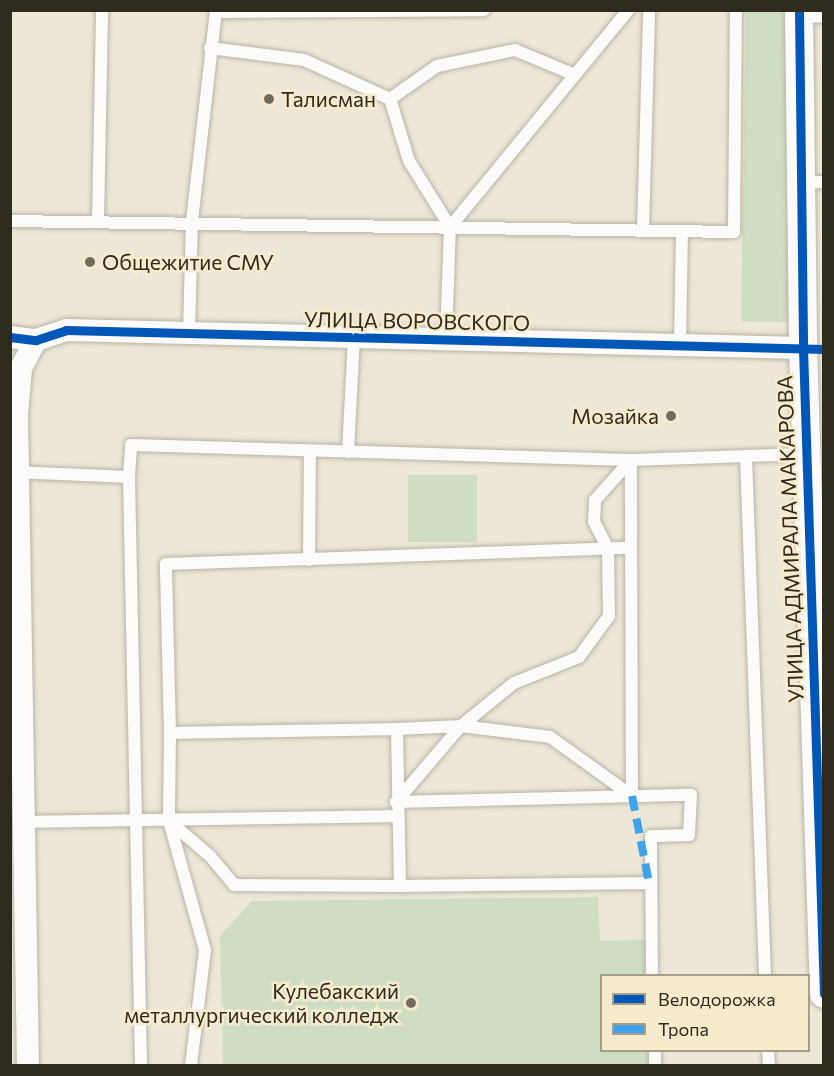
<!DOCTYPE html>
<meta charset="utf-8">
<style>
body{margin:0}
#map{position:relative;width:834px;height:1076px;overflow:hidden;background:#ede7d7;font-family:Commissioner,sans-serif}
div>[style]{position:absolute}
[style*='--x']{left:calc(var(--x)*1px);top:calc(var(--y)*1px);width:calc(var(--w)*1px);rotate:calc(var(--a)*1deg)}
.green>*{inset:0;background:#cfddc3;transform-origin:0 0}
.roads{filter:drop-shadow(0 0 2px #b9b4a8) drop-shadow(0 0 2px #b9b4a8)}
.service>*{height:12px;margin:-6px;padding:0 6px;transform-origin:6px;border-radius:6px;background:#fcfbf9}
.minor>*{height:22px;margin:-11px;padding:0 11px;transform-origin:11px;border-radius:11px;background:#fcfbf9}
.tertiary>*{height:28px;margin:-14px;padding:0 14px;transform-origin:14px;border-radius:14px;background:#fcfbf9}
.quiet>*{height:8px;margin-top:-4px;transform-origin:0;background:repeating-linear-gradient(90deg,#3ea3ea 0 15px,transparent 0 23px)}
.cycleway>*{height:9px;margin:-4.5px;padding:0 4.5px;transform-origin:4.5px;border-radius:4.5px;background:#0057b8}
.dots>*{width:16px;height:16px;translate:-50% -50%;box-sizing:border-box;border:3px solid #f7ebcd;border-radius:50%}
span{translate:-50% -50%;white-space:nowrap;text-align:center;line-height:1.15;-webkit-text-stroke:5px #f7ebcd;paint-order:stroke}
.poi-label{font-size:21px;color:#2e2a1e}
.left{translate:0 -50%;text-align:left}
.right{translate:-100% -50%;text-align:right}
.street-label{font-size:21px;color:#2e2a1e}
.frame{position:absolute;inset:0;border:12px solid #2e2a1e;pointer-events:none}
.legend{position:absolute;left:600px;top:974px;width:210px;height:78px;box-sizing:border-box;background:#f7ebcd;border:2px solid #a79e87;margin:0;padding:8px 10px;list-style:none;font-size:18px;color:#2e2a1e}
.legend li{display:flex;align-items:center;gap:12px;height:30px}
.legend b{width:30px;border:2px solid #a79e87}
</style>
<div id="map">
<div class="green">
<div style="clip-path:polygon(746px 11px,787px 11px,794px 322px,741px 321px)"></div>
<div style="left:408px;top:475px;width:69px;height:67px"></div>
<div style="clip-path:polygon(598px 897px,600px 941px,647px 940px,647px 975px,602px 976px,602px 1050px,649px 1051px,649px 1065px,223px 1065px,220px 936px,252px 901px)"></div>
</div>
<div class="roads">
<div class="service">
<div style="--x:216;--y:12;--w:268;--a:-0.4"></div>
<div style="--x:800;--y:17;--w:24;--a:-2"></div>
<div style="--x:210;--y:48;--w:95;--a:7.3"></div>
<div style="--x:304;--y:60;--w:94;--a:24.4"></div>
<div style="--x:803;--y:183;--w:21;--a:-3"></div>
<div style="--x:10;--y:221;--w:724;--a:0.87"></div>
<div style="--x:734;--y:232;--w:222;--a:-89.5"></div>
<div style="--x:98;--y:222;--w:212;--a:-88.9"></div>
<div style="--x:450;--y:227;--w:281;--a:-50.6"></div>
<div style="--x:643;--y:230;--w:220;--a:-88.4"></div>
<div style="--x:189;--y:333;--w:112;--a:-88.5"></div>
<div style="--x:192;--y:221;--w:212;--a:-83.5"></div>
<div style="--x:446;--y:339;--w:112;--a:-88"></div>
<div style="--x:450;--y:227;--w:78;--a:-121.8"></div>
<div style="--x:409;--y:161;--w:65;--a:-107"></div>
<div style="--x:390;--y:99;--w:57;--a:-35.1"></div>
<div style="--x:437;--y:66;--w:80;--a:-11.6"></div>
<div style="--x:515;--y:50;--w:65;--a:22.6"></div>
<div style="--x:680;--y:345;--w:114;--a:-89"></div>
<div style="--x:348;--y:452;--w:115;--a:-87"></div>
<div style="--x:746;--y:457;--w:519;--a:87.9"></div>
<div style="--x:14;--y:472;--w:115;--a:2.5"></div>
<div style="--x:129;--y:477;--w:589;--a:88.83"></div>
<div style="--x:129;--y:477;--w:32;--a:-86"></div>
<div style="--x:131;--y:445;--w:500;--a:1.72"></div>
<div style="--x:309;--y:560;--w:109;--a:-89.5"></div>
<div style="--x:397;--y:729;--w:64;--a:-2.7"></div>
<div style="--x:461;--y:726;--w:90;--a:7"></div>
<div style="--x:550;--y:737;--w:101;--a:35.7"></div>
<div style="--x:170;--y:733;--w:169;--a:-91.4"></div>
<div style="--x:166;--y:564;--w:465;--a:-2"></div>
<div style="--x:632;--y:796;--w:336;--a:-90.2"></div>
<div style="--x:631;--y:460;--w:174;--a:-2"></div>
<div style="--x:396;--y:802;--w:295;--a:-1.4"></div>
<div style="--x:691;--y:795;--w:40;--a:92.9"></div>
<div style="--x:689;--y:835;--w:38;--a:178"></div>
<div style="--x:651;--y:836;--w:140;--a:89.6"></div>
<div style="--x:396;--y:802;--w:100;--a:-49.5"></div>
<div style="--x:461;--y:726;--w:68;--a:-39.1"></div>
<div style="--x:514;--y:683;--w:70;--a:-21.8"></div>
<div style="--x:579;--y:657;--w:51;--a:-53.8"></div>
<div style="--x:609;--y:616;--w:67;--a:-90.9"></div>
<div style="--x:608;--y:549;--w:30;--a:-117"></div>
<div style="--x:594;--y:522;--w:22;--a:-87"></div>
<div style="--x:595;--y:500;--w:54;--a:-48"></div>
<div style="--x:169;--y:821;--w:54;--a:40.5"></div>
<div style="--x:210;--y:856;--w:38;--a:50"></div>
<div style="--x:234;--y:885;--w:166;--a:0.3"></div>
<div style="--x:400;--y:886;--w:157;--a:-91.1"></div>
<div style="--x:397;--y:729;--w:227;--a:179"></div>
<div style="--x:170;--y:733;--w:88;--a:90.7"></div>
<div style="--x:169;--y:821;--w:134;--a:74.4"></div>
<div style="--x:205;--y:950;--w:117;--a:96.9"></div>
<div style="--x:25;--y:822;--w:371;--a:-0.9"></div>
<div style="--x:400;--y:886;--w:249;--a:-0.7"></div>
<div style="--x:655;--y:1050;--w:16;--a:90"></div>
<div style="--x:768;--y:1050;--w:16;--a:86"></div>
</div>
<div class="minor">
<div style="--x:10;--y:337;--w:26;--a:7"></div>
<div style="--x:36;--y:340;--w:32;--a:-18"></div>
<div style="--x:66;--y:330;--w:737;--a:1.4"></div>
<div style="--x:28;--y:1066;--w:651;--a:-90.97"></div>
<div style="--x:17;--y:415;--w:47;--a:-85.1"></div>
<div style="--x:21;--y:368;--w:32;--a:-62"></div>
</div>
<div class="tertiary">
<div style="--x:799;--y:10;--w:338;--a:89.3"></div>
<div style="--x:803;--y:348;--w:646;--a:88.14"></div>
</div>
</div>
<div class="quiet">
<div style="--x:632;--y:796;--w:89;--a:78.9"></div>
</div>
<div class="cycleway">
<div style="--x:799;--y:10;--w:338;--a:89.3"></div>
<div style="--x:803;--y:348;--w:646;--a:88.14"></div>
<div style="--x:10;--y:337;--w:26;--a:7"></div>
<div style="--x:36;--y:340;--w:32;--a:-18"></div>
<div style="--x:66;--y:330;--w:758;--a:1.44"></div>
</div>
<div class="dots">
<div style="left:269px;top:99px;background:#716c5f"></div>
<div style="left:90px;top:262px;background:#716c5f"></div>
<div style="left:671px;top:416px;background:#716c5f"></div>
<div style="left:411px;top:1003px;background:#716c5f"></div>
</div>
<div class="poi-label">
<span class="left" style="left:281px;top:99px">Талисман</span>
<span class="left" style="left:102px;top:262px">Общежитие СМУ</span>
<span class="right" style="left:659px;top:416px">Мозайка</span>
<span class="right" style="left:399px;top:1003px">Кулебакский<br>металлургический колледж</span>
</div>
<div class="street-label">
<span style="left:417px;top:321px;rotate:1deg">УЛИЦА ВОРОВСКОГО</span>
<span style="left:790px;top:539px;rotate:-92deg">УЛИЦА АДМИРАЛА МАКАРОВА</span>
</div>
<div class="frame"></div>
<ul class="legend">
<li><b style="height:8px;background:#0057b8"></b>Велодорожка</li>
<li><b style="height:8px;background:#3ea3ea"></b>Тропа</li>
</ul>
</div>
